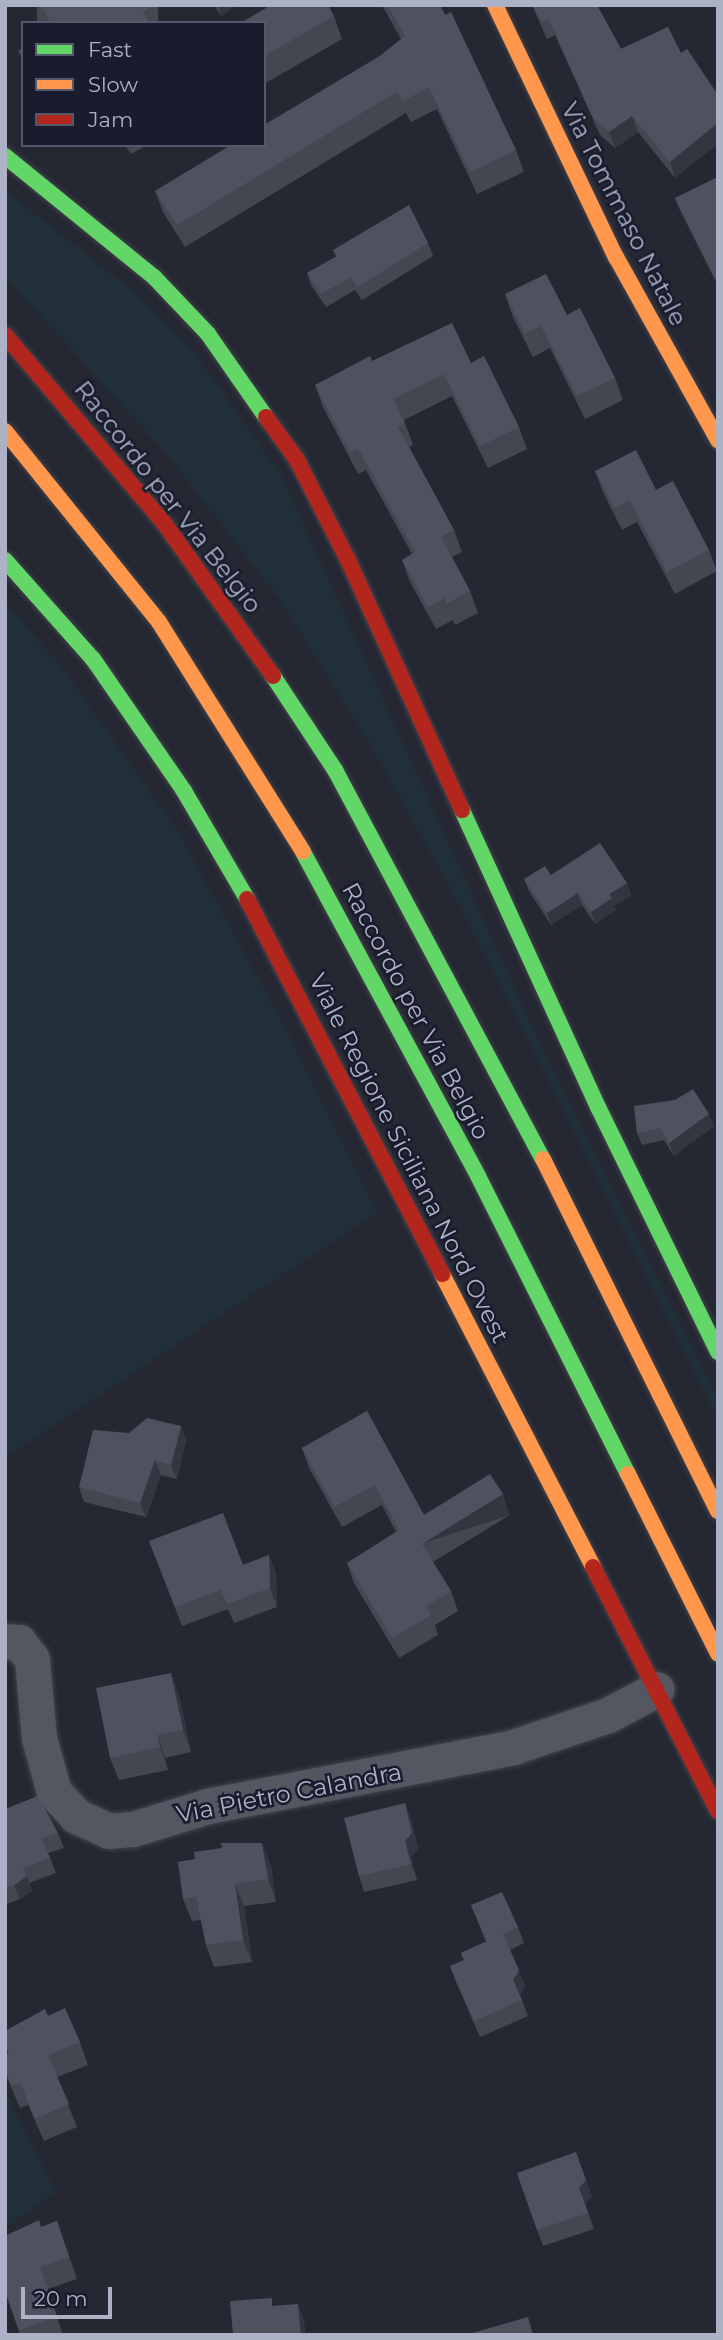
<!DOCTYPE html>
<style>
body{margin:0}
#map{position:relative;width:723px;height:2340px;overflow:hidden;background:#252832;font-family:Montserrat,sans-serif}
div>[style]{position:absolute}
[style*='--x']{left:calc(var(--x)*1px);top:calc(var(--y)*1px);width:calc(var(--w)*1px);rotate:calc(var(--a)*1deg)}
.green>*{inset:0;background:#213038}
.roads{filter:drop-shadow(0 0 2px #41434c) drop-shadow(0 0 2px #41434c)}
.street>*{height:35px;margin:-17.5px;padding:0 17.5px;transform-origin:17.5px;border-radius:17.5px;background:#545662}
.fast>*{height:16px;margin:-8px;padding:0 8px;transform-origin:8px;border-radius:8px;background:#63d668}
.slow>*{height:16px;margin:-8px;padding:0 8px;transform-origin:8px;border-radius:8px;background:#ff974d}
.jam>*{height:16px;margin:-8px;padding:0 8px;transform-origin:8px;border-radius:8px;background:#b3261e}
.wall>*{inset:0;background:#444752;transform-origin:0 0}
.shaded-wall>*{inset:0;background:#333640;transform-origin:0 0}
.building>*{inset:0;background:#4f525e}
span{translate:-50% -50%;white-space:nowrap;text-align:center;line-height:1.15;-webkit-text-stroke:5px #181c2d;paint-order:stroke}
.street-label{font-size:24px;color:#acb1c6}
.frame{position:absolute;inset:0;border:7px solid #acb1c6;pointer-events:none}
.legend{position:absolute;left:21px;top:21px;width:245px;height:126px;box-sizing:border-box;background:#181c2d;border:2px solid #53586a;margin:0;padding:9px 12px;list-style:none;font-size:21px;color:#acb1c6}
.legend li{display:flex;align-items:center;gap:14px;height:35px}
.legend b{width:35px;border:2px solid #53586a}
.scale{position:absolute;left:21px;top:2287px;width:91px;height:32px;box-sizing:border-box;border:4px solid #acb1c6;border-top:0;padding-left:9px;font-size:21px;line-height:24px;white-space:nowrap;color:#acb1c6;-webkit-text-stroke:5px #181c2d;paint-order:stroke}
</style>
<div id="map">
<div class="green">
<div style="clip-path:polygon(5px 190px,131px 290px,194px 352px,280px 473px,547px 1059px,718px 1399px,718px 1420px,461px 908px,372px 747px,279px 598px,170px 458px,5px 276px)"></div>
<div style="clip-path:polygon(5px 603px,61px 666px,177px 830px,284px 1025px,377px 1212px,5px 1458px)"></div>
<div style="clip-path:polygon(5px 2090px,56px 2192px,5px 2228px)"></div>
</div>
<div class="roads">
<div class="street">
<div style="--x:5;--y:1641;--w:14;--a:4"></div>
<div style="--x:19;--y:1642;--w:21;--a:53"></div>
<div style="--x:32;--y:1659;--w:79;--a:84.9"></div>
<div style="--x:39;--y:1738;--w:56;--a:74.5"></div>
<div style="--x:54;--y:1792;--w:33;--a:47"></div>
<div style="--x:76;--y:1816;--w:36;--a:24"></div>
<div style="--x:109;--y:1831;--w:24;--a:-5"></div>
<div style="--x:133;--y:1829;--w:78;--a:-17"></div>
<div style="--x:208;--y:1806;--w:311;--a:-10.9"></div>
<div style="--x:513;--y:1747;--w:100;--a:-18.6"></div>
<div style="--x:608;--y:1715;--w:55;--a:-28"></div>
</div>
<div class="fast">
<div style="--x:5;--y:156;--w:192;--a:39.1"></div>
<div style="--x:154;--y:277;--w:79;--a:46.5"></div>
<div style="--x:208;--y:334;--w:101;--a:55.1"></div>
<div style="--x:5;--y:560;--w:132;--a:48.4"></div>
<div style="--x:93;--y:659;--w:160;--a:55.4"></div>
<div style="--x:184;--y:791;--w:125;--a:59.7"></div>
<div style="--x:273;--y:676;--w:113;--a:56.6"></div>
<div style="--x:335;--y:770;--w:441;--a:61.9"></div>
<div style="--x:462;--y:810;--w:327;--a:65.4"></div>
<div style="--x:598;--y:1107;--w:273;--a:63.9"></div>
<div style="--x:303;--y:852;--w:368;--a:61.6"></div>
<div style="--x:478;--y:1176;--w:334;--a:63.3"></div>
</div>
<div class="slow">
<div style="--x:495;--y:5;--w:280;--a:64.4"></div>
<div style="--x:616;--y:257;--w:210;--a:60.9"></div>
<div style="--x:5;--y:431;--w:245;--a:51.1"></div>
<div style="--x:159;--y:622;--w:271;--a:57.9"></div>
<div style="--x:543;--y:1159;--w:393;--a:63.6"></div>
<div style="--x:442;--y:1274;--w:330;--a:62.7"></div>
<div style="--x:628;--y:1474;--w:201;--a:63.4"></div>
</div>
<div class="jam">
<div style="--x:5;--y:335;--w:246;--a:49.8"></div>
<div style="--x:164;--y:523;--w:188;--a:54.5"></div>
<div style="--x:266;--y:417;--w:53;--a:54.2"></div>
<div style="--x:297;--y:460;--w:112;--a:63"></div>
<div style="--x:348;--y:560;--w:275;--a:65.5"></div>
<div style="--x:247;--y:899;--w:423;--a:62.5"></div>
<div style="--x:593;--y:1567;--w:274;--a:62.9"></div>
</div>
</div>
<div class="wall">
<div style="left:37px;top:5px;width:121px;height:21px"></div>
<div style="clip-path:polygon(214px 5px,236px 5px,221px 16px)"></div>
<div style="clip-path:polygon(382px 5px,440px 5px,516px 150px,524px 172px,477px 194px,437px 109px,411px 122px,406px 113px,185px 247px,163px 212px,155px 191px,380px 56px,401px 39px)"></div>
<div style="clip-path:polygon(532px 5px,597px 5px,621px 49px,668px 27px,675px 178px,638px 132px,615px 148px,600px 135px,555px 35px,547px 39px)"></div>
<div style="clip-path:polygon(334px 16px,342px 39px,264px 84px,264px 23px)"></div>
<div style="clip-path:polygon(125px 145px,147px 145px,131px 154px)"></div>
<div style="clip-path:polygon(718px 177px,718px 286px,678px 206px,675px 198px)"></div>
<div style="clip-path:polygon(428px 243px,433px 256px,362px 300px,355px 290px,326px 307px,311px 285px,307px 273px,336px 257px,333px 250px)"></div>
<div style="clip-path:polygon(505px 294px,567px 315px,615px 378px,623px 400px,585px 419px,550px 348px,533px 357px,513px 317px)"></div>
<div style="clip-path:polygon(372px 361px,471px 363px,519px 427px,527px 449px,488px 468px,452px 396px,404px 420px,413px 445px,409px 447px,454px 530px,462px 552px,452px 557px,470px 591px,478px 613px,455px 625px,453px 620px,436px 629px,410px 582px,402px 560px,412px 554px,366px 470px,358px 474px,323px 407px,315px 385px)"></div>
<div style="clip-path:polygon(595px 471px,656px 490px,709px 550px,717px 571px,675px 594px,637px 522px,622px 530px,603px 492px)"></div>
<div style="clip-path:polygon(524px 879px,627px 883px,631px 895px,614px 906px,616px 910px,595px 924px,582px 905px,551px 925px,529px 891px)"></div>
<div style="clip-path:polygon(634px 1106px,714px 1126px,674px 1156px,664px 1140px,642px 1145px,637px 1133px)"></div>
<div style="clip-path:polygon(367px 1411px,424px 1515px,510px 1515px,433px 1562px,451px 1591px,458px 1611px,435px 1625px,438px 1635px,399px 1658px,354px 1583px,347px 1563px,396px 1532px,382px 1505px,342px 1527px,309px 1468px,302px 1448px)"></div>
<div style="clip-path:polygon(181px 1426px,186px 1440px,177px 1479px,161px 1475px,146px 1517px,84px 1502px,79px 1487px,129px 1433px)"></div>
<div style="clip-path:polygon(149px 1541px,243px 1565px,269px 1555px,276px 1574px,277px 1607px,234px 1623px,228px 1609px,182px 1626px)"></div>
<div style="clip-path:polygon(179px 1696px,191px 1752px,165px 1758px,168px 1770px,119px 1780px,110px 1758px)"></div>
<div style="clip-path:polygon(405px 1803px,411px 1819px,418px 1849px,411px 1857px,417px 1880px,364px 1892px,359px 1876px)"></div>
<div style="clip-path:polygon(5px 1809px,58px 1833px,64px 1848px,48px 1853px,56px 1873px,29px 1883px,32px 1891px,20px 1899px,5px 1905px)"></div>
<div style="clip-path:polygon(271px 1866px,276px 1902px,244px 1906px,252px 1962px,214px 1967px,206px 1945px,201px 1920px,192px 1921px,183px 1899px)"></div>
<div style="clip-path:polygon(471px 1905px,518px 1927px,524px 1943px,510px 1950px,525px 1986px,520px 1995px,528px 2016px,480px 2037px,456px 1982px,450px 1966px,464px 1960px,461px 1953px,486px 1942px)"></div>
<div style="clip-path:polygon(48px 2016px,80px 2042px,88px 2065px,57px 2077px,77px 2127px,44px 2141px,28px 2105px,20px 2108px,5px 2073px,5px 2054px,8px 2053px,5px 2046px,5px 2031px)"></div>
<div style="clip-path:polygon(517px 2173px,592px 2196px,585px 2204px,594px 2229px,543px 2246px)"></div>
<div style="clip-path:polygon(57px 2221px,77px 2279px,48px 2289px,63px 2335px,20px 2335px,5px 2291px,41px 2227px)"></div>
</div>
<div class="shaded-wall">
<div style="clip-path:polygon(218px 5px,236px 5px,221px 16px)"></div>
<div style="clip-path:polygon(632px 116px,638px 132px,615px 148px,609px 132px)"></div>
<div style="clip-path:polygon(718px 123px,718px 144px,675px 178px,670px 162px)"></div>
<div style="clip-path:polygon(627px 883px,631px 895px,614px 906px,616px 910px,595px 924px,591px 912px,609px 894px)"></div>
<div style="clip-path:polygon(578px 893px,582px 905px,551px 925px,547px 913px)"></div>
<div style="clip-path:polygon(709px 1114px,714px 1126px,674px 1156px,669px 1143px)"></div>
<div style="clip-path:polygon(181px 1426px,186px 1440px,177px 1479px,171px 1465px)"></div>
<div style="clip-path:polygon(155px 1460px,161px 1475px,146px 1517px,140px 1503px)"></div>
<div style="left:503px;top:1494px;width:22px;height:95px;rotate:72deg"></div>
<div style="clip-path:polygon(269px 1555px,276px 1574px,277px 1607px,270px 1588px)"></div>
<div style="clip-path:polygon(171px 1673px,179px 1696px,191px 1752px,183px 1730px)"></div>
<div style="clip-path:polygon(157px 1735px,165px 1758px,168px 1770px,160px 1747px)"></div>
<div style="clip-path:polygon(405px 1803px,411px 1819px,418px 1849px,411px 1857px,417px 1880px,411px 1864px,405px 1841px)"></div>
<div style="clip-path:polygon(262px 1843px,271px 1866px,276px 1902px,268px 1879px)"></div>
<div style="clip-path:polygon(27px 1876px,32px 1891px,20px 1899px,14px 1885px)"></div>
<div style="clip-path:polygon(235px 1884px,244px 1906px,252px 1962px,243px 1940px)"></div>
<div style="clip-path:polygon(519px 1970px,525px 1986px,519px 1996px,513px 1980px)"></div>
<div style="clip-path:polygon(582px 2168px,592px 2196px,585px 2204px,579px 2188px)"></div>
<div style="clip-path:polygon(298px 2304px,304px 2320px,306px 2335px,301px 2335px)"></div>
</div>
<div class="building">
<div style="clip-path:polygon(41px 5px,154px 5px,143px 12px,150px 23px,51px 23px)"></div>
<div style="clip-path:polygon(271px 5px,328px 5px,334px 16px,264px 56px,264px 23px,241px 23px)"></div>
<div style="clip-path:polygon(387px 5px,440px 5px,445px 15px,451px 12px,516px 150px,470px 172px,429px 87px,403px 101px,398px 91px,177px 225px,155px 191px,231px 145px,264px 145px,264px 125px,380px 56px,405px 36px)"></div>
<div style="clip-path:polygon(533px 5px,597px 5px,621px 49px,668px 27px,681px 53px,687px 49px,718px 95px,718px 123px,670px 162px,632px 116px,609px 132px,594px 119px,549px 19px,541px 22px)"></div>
<div style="clip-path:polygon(23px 48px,23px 58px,18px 51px)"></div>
<div style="clip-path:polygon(718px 177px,718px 284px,675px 198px)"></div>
<div style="clip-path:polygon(409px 205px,428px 243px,357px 287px,351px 277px,321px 294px,307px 273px,337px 256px,333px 250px)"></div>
<div style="clip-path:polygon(546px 274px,567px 315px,580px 308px,615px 378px,577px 396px,541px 326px,525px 334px,505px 294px)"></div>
<div style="clip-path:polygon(452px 323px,471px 363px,484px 356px,519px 427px,480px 446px,444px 374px,393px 399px,405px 423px,398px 427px,454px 530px,441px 537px,470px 591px,447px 603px,445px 598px,428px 607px,402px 560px,415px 552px,358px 448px,350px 452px,315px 385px,370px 356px,372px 361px)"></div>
<div style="clip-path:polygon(636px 450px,656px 490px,673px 481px,709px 550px,667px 572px,630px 500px,614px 508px,595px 471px)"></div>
<div style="clip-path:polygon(600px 843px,627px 883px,609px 894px,612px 898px,591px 912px,578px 893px,547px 913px,524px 879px,545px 866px,551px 875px)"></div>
<div style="clip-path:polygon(693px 1089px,709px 1114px,669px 1143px,660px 1128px,637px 1133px,634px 1106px,675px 1100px)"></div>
<div style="clip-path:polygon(367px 1411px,424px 1515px,490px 1474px,503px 1494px,422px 1544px,451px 1591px,426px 1606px,431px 1615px,392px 1638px,347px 1563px,399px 1530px,375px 1485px,334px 1507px,302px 1448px)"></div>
<div style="clip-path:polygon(147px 1418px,181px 1426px,171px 1465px,155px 1460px,140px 1503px,79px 1487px,93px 1430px,129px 1433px)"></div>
<div style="clip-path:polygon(223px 1513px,243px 1565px,269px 1555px,270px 1588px,227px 1604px,221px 1590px,175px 1607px,149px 1541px)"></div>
<div style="clip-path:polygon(171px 1673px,183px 1730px,157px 1735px,160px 1747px,110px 1758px,96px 1688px)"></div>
<div style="clip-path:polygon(38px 1796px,58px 1833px,42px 1838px,50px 1858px,23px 1868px,27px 1876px,14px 1885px,5px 1888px,5px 1809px)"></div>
<div style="clip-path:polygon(405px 1803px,412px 1833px,405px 1841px,411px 1864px,359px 1876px,344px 1818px)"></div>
<div style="clip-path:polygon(221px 1843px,262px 1843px,268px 1879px,235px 1884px,243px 1940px,206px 1945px,196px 1897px,183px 1899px,178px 1862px,195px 1859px,194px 1852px,222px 1848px)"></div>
<div style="clip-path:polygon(502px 1892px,518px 1927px,503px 1934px,519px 1970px,513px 1980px,522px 2000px,474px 2021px,450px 1966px,464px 1960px,461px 1953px,498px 1936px,487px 1941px,471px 1905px)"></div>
<div style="clip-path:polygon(65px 2008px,80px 2042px,48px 2055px,69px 2104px,35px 2119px,20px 2082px,12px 2086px,5px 2070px,5px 2054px,9px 2053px,5px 2044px,5px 2031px,45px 2009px,48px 2016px)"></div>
<div style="clip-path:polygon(576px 2152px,586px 2180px,579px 2188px,588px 2213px,537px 2230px,517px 2173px)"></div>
<div style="clip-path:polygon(39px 2220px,41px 2227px,57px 2221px,69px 2257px,40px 2267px,57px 2317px,19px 2330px,5px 2291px,5px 2236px)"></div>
<div style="clip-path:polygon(272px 2298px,272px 2306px,298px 2304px,301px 2335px,233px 2335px,230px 2301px)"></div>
<div style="clip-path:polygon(528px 2317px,533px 2335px,465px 2335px)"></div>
</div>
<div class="street-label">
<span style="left:624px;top:214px;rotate:63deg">Via Tommaso Natale</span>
<span style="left:168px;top:497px;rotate:52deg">Raccordo per Via Belgio</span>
<span style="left:416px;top:1011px;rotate:62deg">Raccordo per Via Belgio</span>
<span style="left:409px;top:1158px;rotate:63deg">Viale Regione Siciliana Nord Ovest</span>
<span style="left:289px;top:1793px;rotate:-11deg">Via Pietro Calandra</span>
</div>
<div class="frame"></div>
<ul class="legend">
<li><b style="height:9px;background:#63d668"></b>Fast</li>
<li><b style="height:9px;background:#ff974d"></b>Slow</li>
<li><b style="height:9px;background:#b3261e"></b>Jam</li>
</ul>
<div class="scale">20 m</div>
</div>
